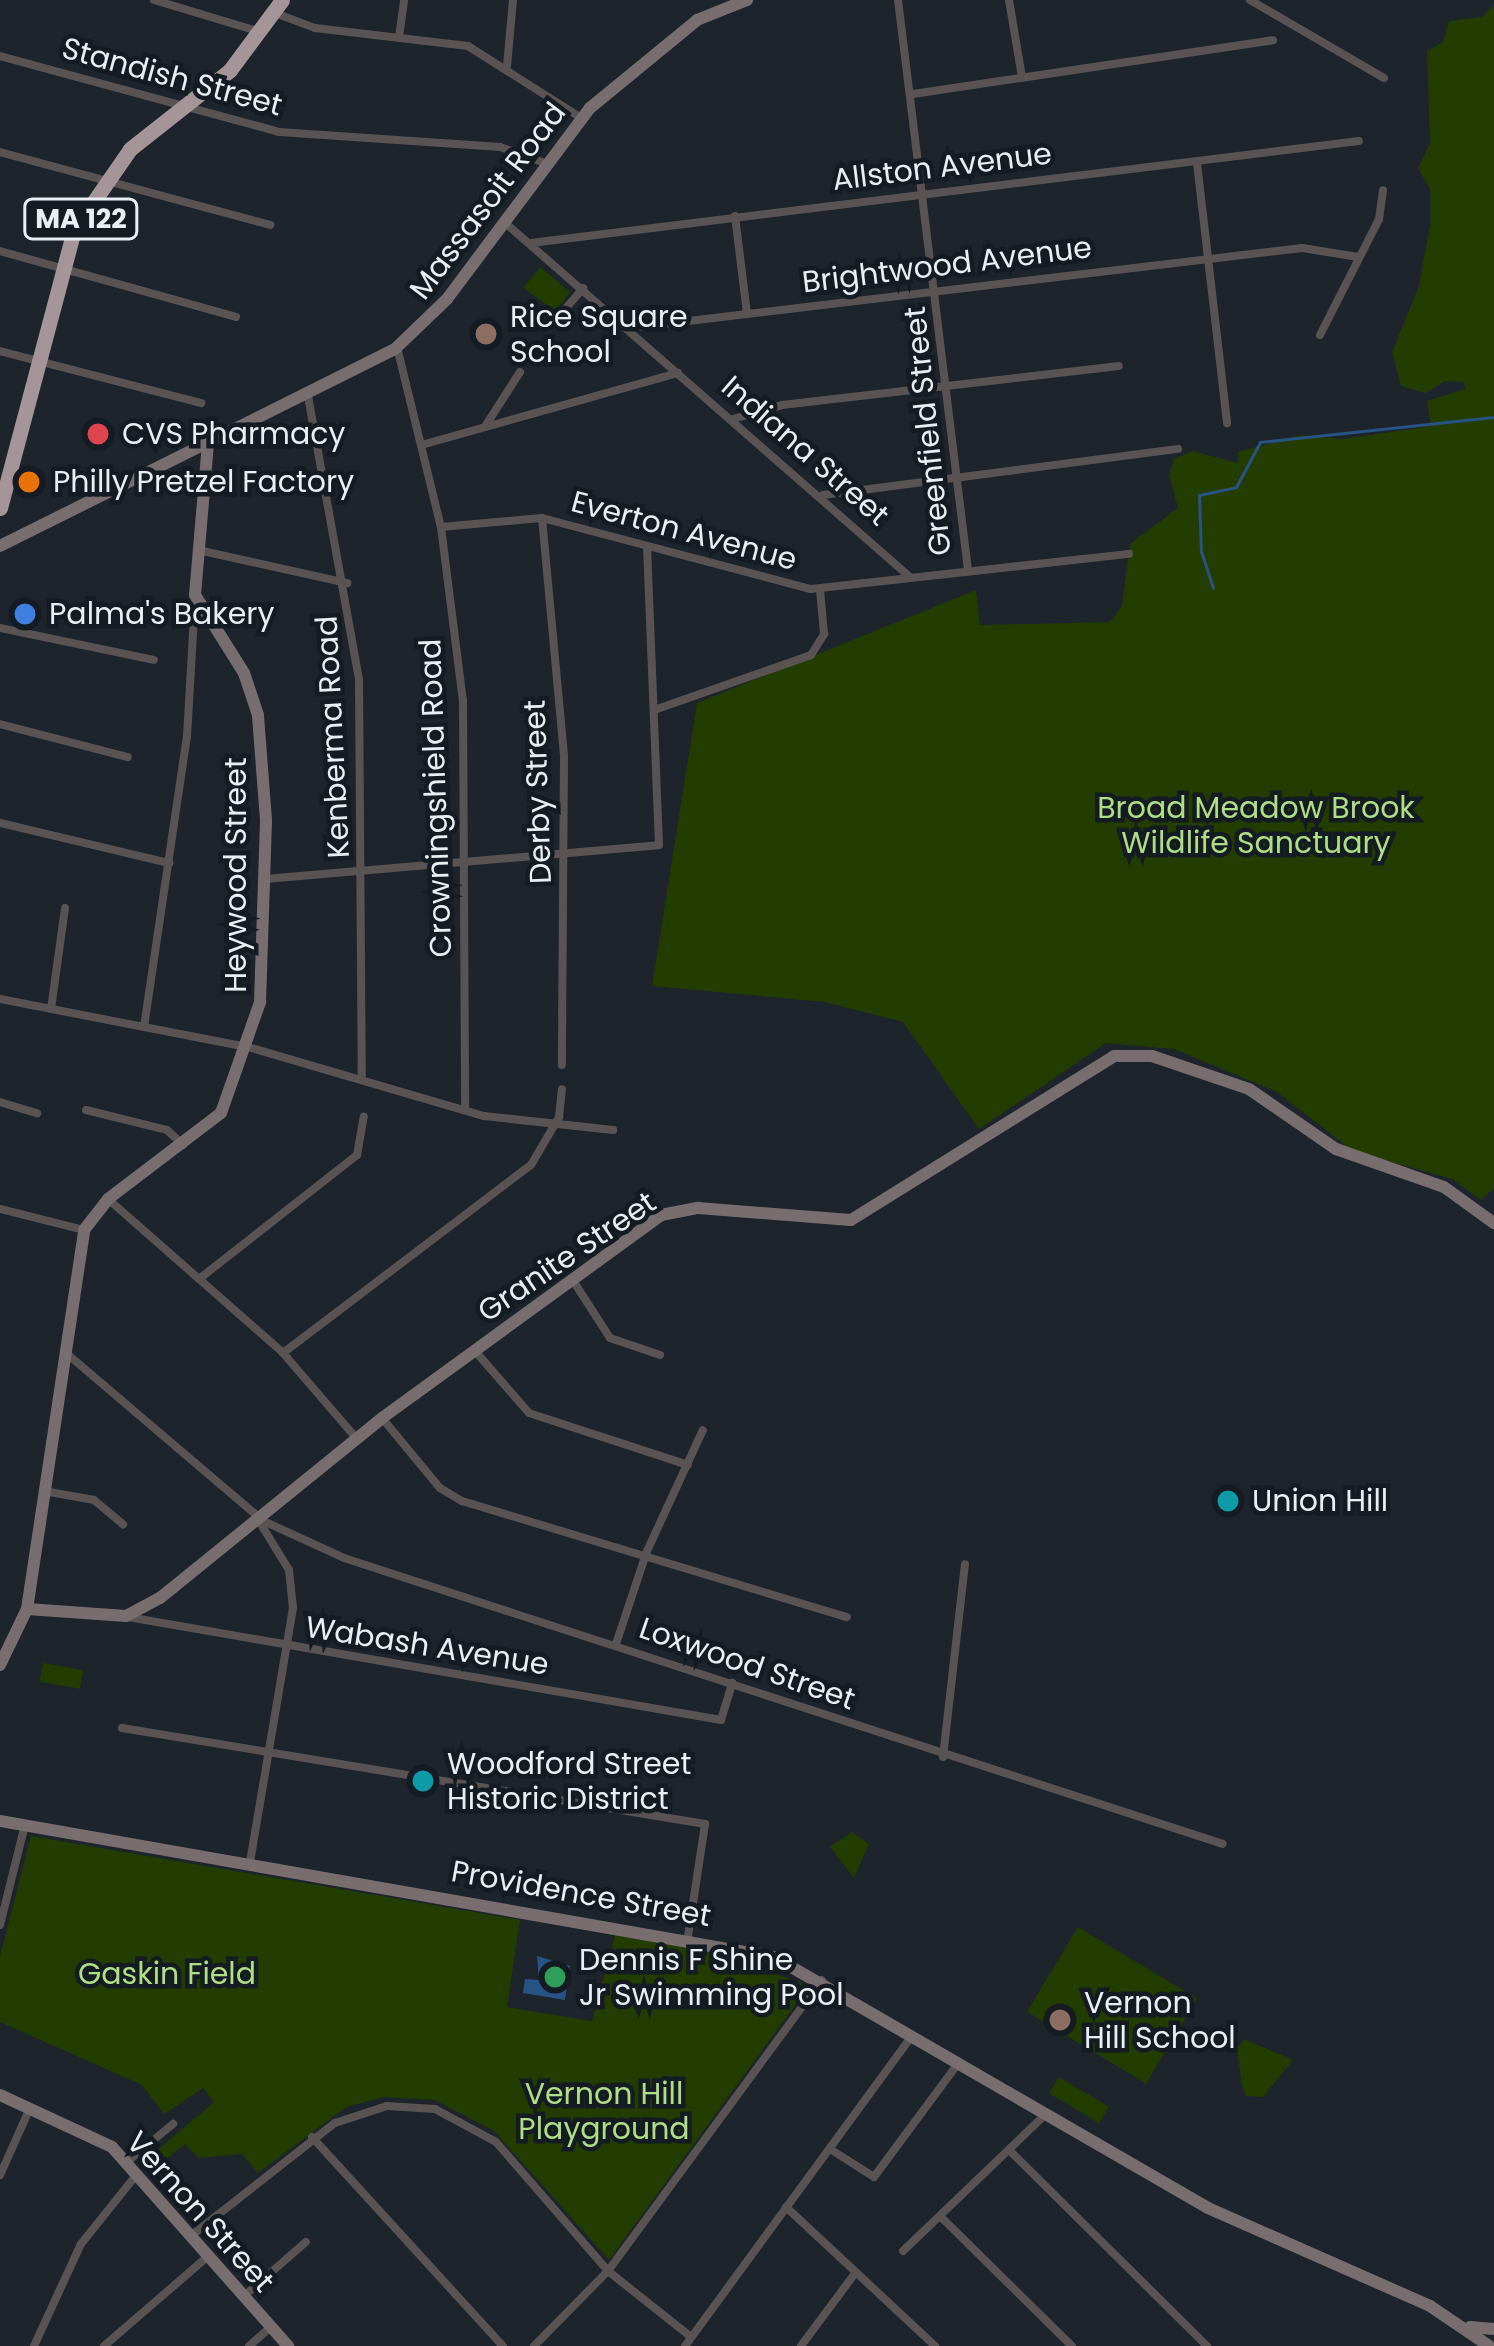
<!DOCTYPE html>
<style>
body{margin:0}
#map{position:relative;width:1494px;height:2346px;overflow:hidden;background:#1d242c;font-family:Poppins,sans-serif}
div>[style]{position:absolute}
[style*='--x']{left:calc(var(--x)*1px);top:calc(var(--y)*1px);width:calc(var(--w)*1px);rotate:calc(var(--a)*1deg)}
.green>*{inset:0;background:#233d00;transform-origin:0 0}
.water>*{inset:0;background:#285385}
.stream>*{height:3px;margin:-1.5px;padding:0 1.5px;transform-origin:1.5px;border-radius:1.5px;background:#285385}
.street>*{height:8px;margin:-4px;padding:0 4px;transform-origin:4px;border-radius:4px;background:#5a5354}
.secondary>*{height:12px;margin:-6px;padding:0 6px;transform-origin:6px;border-radius:6px;background:#786e70}
.highway>*{height:15px;margin:-7.5px;padding:0 7.5px;transform-origin:7.5px;border-radius:7.5px;background:#a59598}
.dots>*{width:33px;height:33px;translate:-50% -50%;box-sizing:border-box;border:6px solid #141b22;border-radius:50%}
span{translate:-50% -50%;white-space:nowrap;text-align:center;line-height:1.15;-webkit-text-stroke:9px #141b22;paint-order:stroke}
.shield-label span{padding:3px 9px;background:#141b22;border:3px solid;border-radius:9px;-webkit-text-stroke-width:0}
.shield-label{font-size:27px;color:#eaeff4;font-weight:700}
.street-label{font-size:30px;color:#eaeff4}
.poi-label{font-size:30px;color:#eaeff4}
.left{translate:0 -50%;text-align:left}
.park-label{font-size:30px;color:#b0de85}
</style>
<div id="map">
<div class="green">
<div style="clip-path:polygon(1494px 5px,1494px 1188px,1481px 1200px,1452px 1179px,1353px 1151px,1277px 1092px,1174px 1049px,1106px 1043px,979px 1129px,903px 1022px,825px 1002px,652px 986px,697px 703px,976px 590px,980px 625px,1110px 622px,1122px 606px,1130px 544px,1178px 508px,1169px 475px,1174px 459px,1192px 451px,1238px 463px,1238px 452px,1301px 435px,1343px 439px,1431px 426px,1427px 401px,1465px 389px,1464px 382px,1445px 381px,1426px 393px,1401px 386px,1392px 352px,1419px 286px,1430px 225px,1430px 189px,1418px 168px,1430px 143px,1427px 51px,1443px 42px,1449px 21px,1482px 17px)"></div>
<div style="clip-path:polygon(540px 267px,570px 292px,556px 311px,523px 288px)"></div>
<div style="left:43px;top:1663px;width:41px;height:19px;rotate:10deg"></div>
<div style="clip-path:polygon(852px 1832px,869px 1844px,854px 1878px,830px 1847px)"></div>
<div style="clip-path:polygon(31px 1836px,520px 1920px,507px 2007px,592px 2021px,615px 1935px,719px 1954px,809px 1986px,609px 2260px,494px 2131px,435px 2100px,384px 2097px,346px 2107px,258px 2173px,242px 2154px,199px 2158px,185px 2144px,148px 2173px,140px 2165px,214px 2102px,203px 2088px,164px 2114px,142px 2085px,0 2022px,0 1956px)"></div>
<div style="left:1078px;top:1927px;width:139px;height:99px;rotate:31deg"></div>
<div style="clip-path:polygon(1244px 2039px,1293px 2060px,1263px 2097px,1246px 2096px,1242px 2087px,1237px 2049px)"></div>
<div style="left:1059px;top:2077px;width:58px;height:19px;rotate:31deg"></div>
</div>
<div class="water">
<div style="clip-path:polygon(537px 1956px,570px 1966px,565px 2000px,523px 1993px,525px 1979px,539px 1980px)"></div>
</div>
<div class="stream">
<div style="--x:1213;--y:588;--w:38;--a:-108"></div>
<div style="--x:1201;--y:552;--w:57;--a:-92"></div>
<div style="--x:1199;--y:495;--w:38;--a:-12"></div>
<div style="--x:1236;--y:487;--w:51;--a:-61.9"></div>
<div style="--x:1260;--y:442;--w:235;--a:-6.1"></div>
</div>
<div class="street">
<div style="--x:154;--y:0;--w:112;--a:16.7"></div>
<div style="--x:898;--y:0;--w:574;--a:83"></div>
<div style="--x:1009;--y:0;--w:78;--a:80.4"></div>
<div style="--x:1250;--y:0;--w:155;--a:30.2"></div>
<div style="--x:275;--y:13;--w:43;--a:20.6"></div>
<div style="--x:315;--y:28;--w:154;--a:6.7"></div>
<div style="--x:468;--y:46;--w:133;--a:32.4"></div>
<div style="--x:399;--y:37;--w:37;--a:-82"></div>
<div style="--x:0;--y:56;--w:289;--a:15.2"></div>
<div style="--x:279;--y:132;--w:222;--a:3.9"></div>
<div style="--x:500;--y:147;--w:48;--a:19.6"></div>
<div style="--x:507;--y:66;--w:66;--a:-84.8"></div>
<div style="--x:913;--y:94;--w:364;--a:-8.5"></div>
<div style="--x:0;--y:152;--w:280;--a:15.1"></div>
<div style="--x:1197;--y:163;--w:262;--a:83.4"></div>
<div style="--x:735;--y:216;--w:99;--a:83"></div>
<div style="--x:503;--y:221;--w:541;--a:41.18"></div>
<div style="--x:531;--y:243;--w:834;--a:-7.02"></div>
<div style="--x:0;--y:251;--w:245;--a:15.6"></div>
<div style="--x:559;--y:316;--w:37;--a:-49"></div>
<div style="--x:630;--y:328;--w:677;--a:-6.79"></div>
<div style="--x:1302;--y:248;--w:57;--a:9.1"></div>
<div style="--x:1320;--y:335;--w:130;--a:-63"></div>
<div style="--x:1379;--y:219;--w:29;--a:-82"></div>
<div style="--x:397;--y:347;--w:185;--a:76.3"></div>
<div style="--x:441;--y:527;--w:174;--a:82.8"></div>
<div style="--x:463;--y:700;--w:410;--a:89.7"></div>
<div style="--x:0;--y:351;--w:208;--a:14.5"></div>
<div style="--x:308;--y:396;--w:288;--a:79.8"></div>
<div style="--x:359;--y:679;--w:400;--a:89.6"></div>
<div style="--x:733;--y:419;--w:51;--a:-15.9"></div>
<div style="--x:782;--y:405;--w:339;--a:-6.6"></div>
<div style="--x:486;--y:425;--w:63;--a:-57.3"></div>
<div style="--x:425;--y:444;--w:263;--a:-15.7"></div>
<div style="--x:823;--y:495;--w:358;--a:-7.4"></div>
<div style="--x:542;--y:518;--w:240;--a:84.7"></div>
<div style="--x:564;--y:757;--w:308;--a:90.4"></div>
<div style="--x:441;--y:527;--w:101;--a:-5.1"></div>
<div style="--x:542;--y:518;--w:278;--a:14.8"></div>
<div style="--x:811;--y:589;--w:320;--a:-6.3"></div>
<div style="--x:198;--y:550;--w:153;--a:12.5"></div>
<div style="--x:0;--y:628;--w:157;--a:11.7"></div>
<div style="--x:657;--y:709;--w:163;--a:-19.3"></div>
<div style="--x:811;--y:655;--w:25;--a:-58"></div>
<div style="--x:824;--y:634;--w:45;--a:-95.1"></div>
<div style="--x:0;--y:724;--w:132;--a:14.5"></div>
<div style="--x:0;--y:823;--w:174;--a:13.3"></div>
<div style="--x:265;--y:879;--w:395;--a:-4.9"></div>
<div style="--x:659;--y:845;--w:299;--a:-92.3"></div>
<div style="--x:0;--y:999;--w:253;--a:11"></div>
<div style="--x:248;--y:1047;--w:246;--a:16.3"></div>
<div style="--x:484;--y:1116;--w:130;--a:6.2"></div>
<div style="--x:51;--y:1009;--w:102;--a:-82.1"></div>
<div style="--x:144;--y:1027;--w:293;--a:-81.6"></div>
<div style="--x:187;--y:737;--w:137;--a:-86.7"></div>
<div style="--x:0;--y:1102;--w:39;--a:17"></div>
<div style="--x:86;--y:1110;--w:83;--a:13.9"></div>
<div style="--x:167;--y:1130;--w:22;--a:43"></div>
<div style="--x:108;--y:1199;--w:233;--a:41.3"></div>
<div style="--x:283;--y:1353;--w:112;--a:49.3"></div>
<div style="--x:0;--y:1209;--w:87;--a:14"></div>
<div style="--x:199;--y:1279;--w:201;--a:-38.1"></div>
<div style="--x:357;--y:1155;--w:39;--a:-80"></div>
<div style="--x:572;--y:1279;--w:70;--a:57.2"></div>
<div style="--x:610;--y:1338;--w:53;--a:18.8"></div>
<div style="--x:475;--y:1351;--w:82;--a:48.9"></div>
<div style="--x:529;--y:1413;--w:167;--a:18.1"></div>
<div style="--x:66;--y:1353;--w:247;--a:40.4"></div>
<div style="--x:254;--y:1513;--w:67;--a:58.4"></div>
<div style="--x:289;--y:1570;--w:38;--a:84"></div>
<div style="--x:293;--y:1608;--w:258;--a:99.6"></div>
<div style="--x:283;--y:1353;--w:311;--a:-37.2"></div>
<div style="--x:531;--y:1165;--w:56;--a:-59.7"></div>
<div style="--x:559;--y:1117;--w:28;--a:-84"></div>
<div style="--x:382;--y:1418;--w:91;--a:50.4"></div>
<div style="--x:440;--y:1488;--w:26;--a:31"></div>
<div style="--x:462;--y:1501;--w:402;--a:16.8"></div>
<div style="--x:44;--y:1491;--w:51;--a:10.2"></div>
<div style="--x:94;--y:1500;--w:38;--a:40"></div>
<div style="--x:259;--y:1519;--w:94;--a:24.6"></div>
<div style="--x:344;--y:1558;--w:924;--a:18.02"></div>
<div style="--x:128;--y:1617;--w:602;--a:9.85"></div>
<div style="--x:721;--y:1720;--w:39;--a:-73"></div>
<div style="--x:616;--y:1644;--w:98;--a:-71.6"></div>
<div style="--x:647;--y:1551;--w:133;--a:-65.2"></div>
<div style="--x:122;--y:1728;--w:591;--a:9.35"></div>
<div style="--x:705;--y:1824;--w:113;--a:98.6"></div>
<div style="--x:943;--y:1757;--w:194;--a:-83.5"></div>
<div style="--x:0;--y:1925;--w:103;--a:-76"></div>
<div style="--x:312;--y:2137;--w:283;--a:47.6"></div>
<div style="--x:830;--y:2149;--w:52;--a:32.5"></div>
<div style="--x:874;--y:2177;--w:143;--a:-53.5"></div>
<div style="--x:1009;--y:2150;--w:279;--a:44.7"></div>
<div style="--x:127;--y:2162;--w:60;--a:-39.6"></div>
<div style="--x:0;--y:2175;--w:73;--a:-65.9"></div>
<div style="--x:786;--y:2207;--w:204;--a:43"></div>
<div style="--x:941;--y:2217;--w:184;--a:44.6"></div>
<div style="--x:192;--y:2235;--w:182;--a:-38.1"></div>
<div style="--x:335;--y:2123;--w:55;--a:-18.1"></div>
<div style="--x:387;--y:2106;--w:48;--a:3.6"></div>
<div style="--x:435;--y:2109;--w:69;--a:28.4"></div>
<div style="--x:496;--y:2142;--w:171;--a:49"></div>
<div style="--x:608;--y:2271;--w:106;--a:38.5"></div>
<div style="--x:903;--y:2251;--w:197;--a:-43.8"></div>
<div style="--x:244;--y:2296;--w:82;--a:-41.1"></div>
<div style="--x:34;--y:2346;--w:112;--a:-65.3"></div>
<div style="--x:81;--y:2244;--w:90;--a:-51.3"></div>
<div style="--x:104;--y:2346;--w:136;--a:-40.8"></div>
<div style="--x:249;--y:2346;--w:29;--a:-41"></div>
<div style="--x:534;--y:2346;--w:105;--a:-45.4"></div>
<div style="--x:608;--y:2271;--w:361;--a:-53.7"></div>
<div style="--x:685;--y:2346;--w:383;--a:-53.8"></div>
<div style="--x:801;--y:2346;--w:92;--a:-53.4"></div>
</div>
<div class="secondary">
<div style="--x:0;--y:546;--w:441;--a:-26.5"></div>
<div style="--x:395;--y:349;--w:72;--a:-43.9"></div>
<div style="--x:447;--y:299;--w:239;--a:-53.2"></div>
<div style="--x:590;--y:108;--w:139;--a:-39.4"></div>
<div style="--x:697;--y:20;--w:54;--a:-21.8"></div>
<div style="--x:27;--y:1609;--w:99;--a:4"></div>
<div style="--x:126;--y:1616;--w:38;--a:-28"></div>
<div style="--x:160;--y:1598;--w:286;--a:-39"></div>
<div style="--x:382;--y:1418;--w:345;--a:-36"></div>
<div style="--x:661;--y:1215;--w:38;--a:-11"></div>
<div style="--x:698;--y:1208;--w:153;--a:4.5"></div>
<div style="--x:851;--y:1220;--w:310;--a:-31.9"></div>
<div style="--x:1114;--y:1056;--w:38;--a:0"></div>
<div style="--x:1152;--y:1056;--w:102;--a:18.8"></div>
<div style="--x:1249;--y:1089;--w:106;--a:34.6"></div>
<div style="--x:1336;--y:1149;--w:114;--a:19.4"></div>
<div style="--x:1444;--y:1187;--w:62;--a:35.8"></div>
<div style="--x:0;--y:1665;--w:62;--a:-64.3"></div>
<div style="--x:27;--y:1609;--w:383;--a:-81.4"></div>
<div style="--x:84;--y:1230;--w:39;--a:-52"></div>
<div style="--x:108;--y:1199;--w:142;--a:-37.3"></div>
<div style="--x:221;--y:1113;--w:118;--a:-70.6"></div>
<div style="--x:260;--y:1002;--w:182;--a:-88.1"></div>
<div style="--x:266;--y:820;--w:105;--a:-94.4"></div>
<div style="--x:258;--y:715;--w:44;--a:-108.4"></div>
<div style="--x:244;--y:673;--w:92;--a:-122.1"></div>
<div style="--x:195;--y:595;--w:152;--a:-85.1"></div>
<div style="--x:0;--y:1821;--w:786;--a:9.97"></div>
<div style="--x:774;--y:1957;--w:501;--a:30.04"></div>
<div style="--x:1208;--y:2208;--w:243;--a:23.8"></div>
<div style="--x:1430;--y:2306;--w:71;--a:34.1"></div>
<div style="--x:0;--y:2095;--w:123;--a:24.9"></div>
<div style="--x:112;--y:2147;--w:266;--a:48.5"></div>
<div style="--x:1470;--y:2327;--w:24;--a:5"></div>
</div>
<div class="highway">
<div style="--x:0;--y:508;--w:288;--a:-75.1"></div>
<div style="--x:74;--y:230;--w:98;--a:-55.3"></div>
<div style="--x:130;--y:149;--w:127;--a:-38.3"></div>
<div style="--x:230;--y:70;--w:87;--a:-53.4"></div>
</div>
<div class="dots">
<div style="left:486px;top:334px;background:#8d6e63"></div>
<div style="left:98px;top:434px;background:#e0444e"></div>
<div style="left:29px;top:482px;background:#e8710a"></div>
<div style="left:25px;top:614px;background:#3f7fe0"></div>
<div style="left:1228px;top:1501px;background:#0f9aa8"></div>
<div style="left:423px;top:1781px;background:#0f9aa8"></div>
<div style="left:555px;top:1977px;background:#2e9e5b"></div>
<div style="left:1060px;top:2020px;background:#8d6e63"></div>
</div>
<div class="shield-label">
<span style="left:81px;top:219px">MA 122</span>
</div>
<div class="street-label">
<span style="left:172px;top:77px;rotate:15deg">Standish Street</span>
<span style="left:942px;top:167px;rotate:-7deg">Allston Avenue</span>
<span style="left:488px;top:201px;rotate:-53deg">Massasoit Road</span>
<span style="left:947px;top:265px;rotate:-7deg">Brightwood Avenue</span>
<span style="left:928px;top:431px;rotate:-96deg">Greenfield Street</span>
<span style="left:805px;top:451px;rotate:41deg">Indiana Street</span>
<span style="left:684px;top:531px;rotate:15deg">Everton Avenue</span>
<span style="left:333px;top:737px;rotate:-93deg">Kenberma Road</span>
<span style="left:538px;top:792px;rotate:-92deg">Derby Street</span>
<span style="left:436px;top:798px;rotate:-92deg">Crowningshield Road</span>
<span style="left:236px;top:875px;rotate:-90deg">Heywood Street</span>
<span style="left:567px;top:1257px;rotate:-34deg">Granite Street</span>
<span style="left:427px;top:1646px;rotate:9deg">Wabash Avenue</span>
<span style="left:747px;top:1664px;rotate:19deg">Loxwood Street</span>
<span style="left:581px;top:1894px;rotate:10deg">Providence Street</span>
<span style="left:200px;top:2212px;rotate:48deg">Vernon Street</span>
</div>
<div class="poi-label">
<span class="left" style="left:510px;top:334px">Rice Square<br>School</span>
<span class="left" style="left:122px;top:434px">CVS Pharmacy</span>
<span class="left" style="left:53px;top:482px">Philly Pretzel Factory</span>
<span class="left" style="left:49px;top:614px">Palma's Bakery</span>
<span class="left" style="left:1252px;top:1501px">Union Hill</span>
<span class="left" style="left:447px;top:1781px">Woodford Street<br>Historic District</span>
<span class="left" style="left:579px;top:1977px">Dennis F Shine<br>Jr Swimming Pool</span>
<span class="left" style="left:1084px;top:2020px">Vernon<br>Hill School</span>
</div>
<div class="park-label">
<span style="left:1256px;top:825px">Broad Meadow Brook<br>Wildlife Sanctuary</span>
<span style="left:167px;top:1974px">Gaskin Field</span>
<span style="left:604px;top:2111px">Vernon Hill<br>Playground</span>
</div>
</div>
